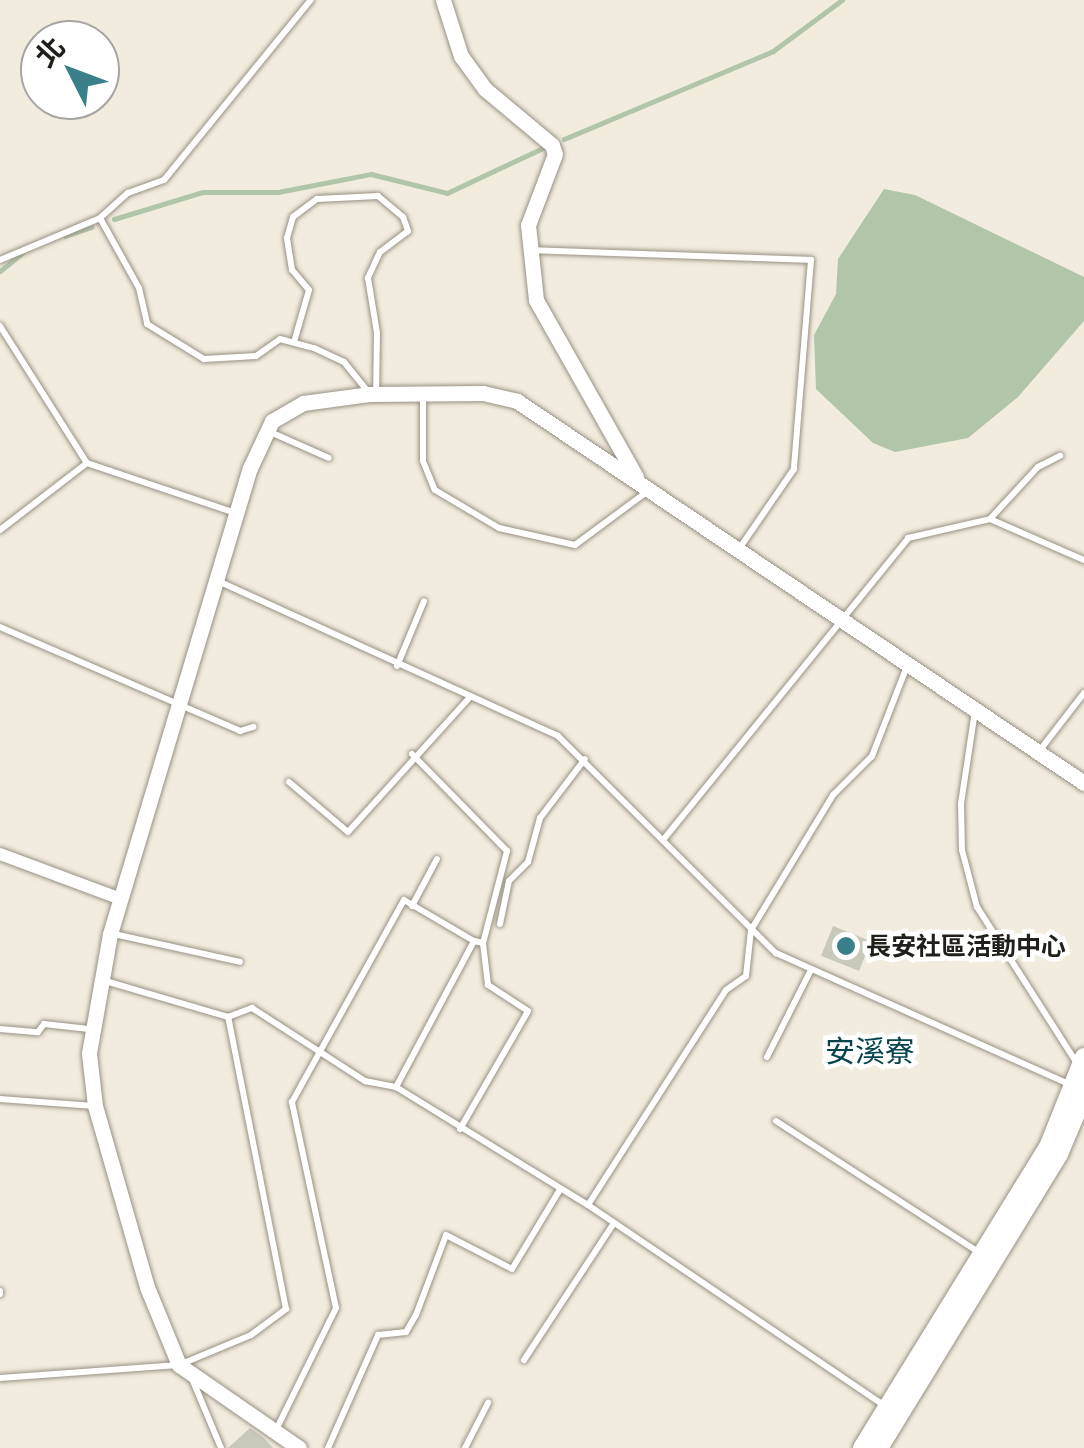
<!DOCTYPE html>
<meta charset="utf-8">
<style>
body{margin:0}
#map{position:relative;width:1084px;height:1448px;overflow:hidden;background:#f2ecde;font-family:Manrope,"Noto Sans TC",sans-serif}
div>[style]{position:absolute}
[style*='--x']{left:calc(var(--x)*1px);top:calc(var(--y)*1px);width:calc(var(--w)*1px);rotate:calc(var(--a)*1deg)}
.water>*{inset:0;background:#b1c5a8}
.stream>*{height:5px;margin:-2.5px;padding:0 2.5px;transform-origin:2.5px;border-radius:2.5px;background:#b1c5a8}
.building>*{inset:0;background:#c8c9bb;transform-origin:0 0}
.roads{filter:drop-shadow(0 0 2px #979184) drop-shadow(0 0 2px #979184)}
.service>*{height:6px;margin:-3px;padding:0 3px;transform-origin:3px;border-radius:3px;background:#fff}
.minor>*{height:12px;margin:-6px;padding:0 6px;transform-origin:6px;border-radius:6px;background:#fff}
.tertiary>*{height:15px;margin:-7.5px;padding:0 7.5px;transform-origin:7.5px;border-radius:7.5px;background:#fff}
.secondary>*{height:18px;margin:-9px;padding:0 9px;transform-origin:9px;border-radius:9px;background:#fff}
.dots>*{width:28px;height:28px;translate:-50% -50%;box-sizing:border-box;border:5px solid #fff;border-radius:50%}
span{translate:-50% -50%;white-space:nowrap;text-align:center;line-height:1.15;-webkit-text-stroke:9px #fff;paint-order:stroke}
.poi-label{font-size:25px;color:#211f1a;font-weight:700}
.left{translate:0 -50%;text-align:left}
.quarter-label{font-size:30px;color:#03444d}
.north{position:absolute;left:20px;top:20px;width:100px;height:100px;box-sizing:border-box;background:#fff;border:2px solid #a6a5a3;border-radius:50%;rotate:312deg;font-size:28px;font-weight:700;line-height:40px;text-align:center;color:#211f1a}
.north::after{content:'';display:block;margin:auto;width:35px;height:45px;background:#3a808b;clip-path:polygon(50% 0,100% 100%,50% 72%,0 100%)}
</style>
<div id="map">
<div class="water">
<div style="clip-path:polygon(884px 189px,915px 195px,1084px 277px,1084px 321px,1018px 397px,968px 438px,895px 452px,873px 443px,816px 389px,814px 335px,836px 294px,838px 259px)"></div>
</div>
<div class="stream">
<div style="--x:564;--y:139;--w:227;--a:-22.8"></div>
<div style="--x:773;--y:51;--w:86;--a:-36.5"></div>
<div style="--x:114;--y:219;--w:93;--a:-16.9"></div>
<div style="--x:203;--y:192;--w:75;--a:0"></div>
<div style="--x:278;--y:192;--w:95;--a:-11"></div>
<div style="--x:371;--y:174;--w:78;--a:14"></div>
<div style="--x:447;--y:193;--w:110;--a:-25.2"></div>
<div style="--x:65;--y:236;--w:28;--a:-19"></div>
<div style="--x:0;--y:271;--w:28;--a:-39"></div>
</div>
<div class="building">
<div style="left:833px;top:926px;width:41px;height:32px;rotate:22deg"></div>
<div style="clip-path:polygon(250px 1428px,264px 1438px,273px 1448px,228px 1448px)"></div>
</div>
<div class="roads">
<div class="service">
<div style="--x:100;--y:218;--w:80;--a:60.9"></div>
<div style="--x:139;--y:288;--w:37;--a:77"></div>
<div style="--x:147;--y:324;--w:67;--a:31.6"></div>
<div style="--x:204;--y:359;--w:52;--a:-3.3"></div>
<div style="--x:256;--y:356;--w:29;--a:-35"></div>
<div style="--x:280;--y:339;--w:35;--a:15"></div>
<div style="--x:314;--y:348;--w:33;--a:25"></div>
<div style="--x:344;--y:362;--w:40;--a:51"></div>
<div style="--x:530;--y:250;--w:281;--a:2"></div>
<div style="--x:811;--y:260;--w:210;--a:94.7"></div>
<div style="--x:794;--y:469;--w:97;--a:124.5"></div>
<div style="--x:0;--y:260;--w:108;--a:-22.8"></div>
<div style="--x:100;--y:218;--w:38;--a:-42"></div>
<div style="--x:128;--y:193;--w:38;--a:-20"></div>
<div style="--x:164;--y:180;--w:232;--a:-50.8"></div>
<div style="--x:0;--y:326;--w:162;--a:57.6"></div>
<div style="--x:294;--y:342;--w:54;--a:-73.9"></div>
<div style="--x:309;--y:290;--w:26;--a:-130"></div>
<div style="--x:292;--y:270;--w:32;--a:-99"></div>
<div style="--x:287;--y:238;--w:22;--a:-74"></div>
<div style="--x:293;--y:217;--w:30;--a:-37"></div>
<div style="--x:317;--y:199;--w:61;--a:-2.8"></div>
<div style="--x:378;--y:196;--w:33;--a:40"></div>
<div style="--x:403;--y:217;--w:15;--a:70"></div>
<div style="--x:408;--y:231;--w:35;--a:143"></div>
<div style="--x:380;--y:252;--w:29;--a:115"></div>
<div style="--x:368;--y:278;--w:56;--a:80.7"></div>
<div style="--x:377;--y:333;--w:61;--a:90.9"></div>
<div style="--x:423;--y:395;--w:66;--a:90"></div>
<div style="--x:423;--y:461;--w:31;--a:68"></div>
<div style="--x:435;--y:490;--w:74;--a:30.7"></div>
<div style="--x:499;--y:528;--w:78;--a:12.6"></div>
<div style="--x:575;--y:545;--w:91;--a:-36.5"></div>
<div style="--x:270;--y:432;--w:64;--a:23.8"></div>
<div style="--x:990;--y:519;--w:71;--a:-47.3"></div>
<div style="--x:1038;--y:467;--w:25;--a:-27"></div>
<div style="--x:0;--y:530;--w:110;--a:-37.6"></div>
<div style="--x:87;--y:463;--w:154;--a:18.6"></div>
<div style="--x:218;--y:581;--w:374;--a:24.5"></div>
<div style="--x:558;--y:736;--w:308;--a:44.9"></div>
<div style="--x:776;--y:953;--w:325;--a:24.1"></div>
<div style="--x:1073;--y:1086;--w:11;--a:-10"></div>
<div style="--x:0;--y:627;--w:262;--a:23.4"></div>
<div style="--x:240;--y:731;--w:14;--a:-17"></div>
<div style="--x:397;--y:666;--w:70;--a:-67.4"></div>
<div style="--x:975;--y:711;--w:94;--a:98.6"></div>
<div style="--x:961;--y:804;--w:46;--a:88.8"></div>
<div style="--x:962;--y:850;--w:59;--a:75.3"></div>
<div style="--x:977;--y:907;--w:188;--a:57.4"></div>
<div style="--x:1040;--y:750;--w:72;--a:-52.3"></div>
<div style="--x:412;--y:754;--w:136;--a:45.6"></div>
<div style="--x:507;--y:851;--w:95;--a:104.6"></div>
<div style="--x:483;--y:943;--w:9;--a:-167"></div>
<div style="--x:289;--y:782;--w:77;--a:40.3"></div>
<div style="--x:348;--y:832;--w:181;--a:-47.9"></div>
<div style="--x:663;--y:840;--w:389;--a:-50.9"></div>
<div style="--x:908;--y:538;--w:84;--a:-13"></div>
<div style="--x:990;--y:519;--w:103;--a:23.6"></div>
<div style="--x:412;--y:906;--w:53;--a:-62"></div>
<div style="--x:500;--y:924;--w:44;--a:-78.2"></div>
<div style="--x:509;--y:881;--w:27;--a:-45"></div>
<div style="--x:528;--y:862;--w:46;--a:-74.7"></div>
<div style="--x:540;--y:818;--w:74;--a:-52.7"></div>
<div style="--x:114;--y:934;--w:129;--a:12.5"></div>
<div style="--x:102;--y:980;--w:131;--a:16.4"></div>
<div style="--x:228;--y:1017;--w:26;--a:-21"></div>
<div style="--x:252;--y:1008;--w:135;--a:32.9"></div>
<div style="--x:365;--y:1081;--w:32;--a:11"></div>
<div style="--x:396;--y:1087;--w:225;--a:31.6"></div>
<div style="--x:588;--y:1205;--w:359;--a:34.1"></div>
<div style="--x:0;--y:1029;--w:38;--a:5"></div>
<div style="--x:38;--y:1032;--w:10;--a:-53"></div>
<div style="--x:44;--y:1024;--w:45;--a:6.3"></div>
<div style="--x:767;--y:1057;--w:95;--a:-63.2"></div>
<div style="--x:0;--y:1099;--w:94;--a:4.3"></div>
<div style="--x:776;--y:1121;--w:243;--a:32.9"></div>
<div style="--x:460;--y:1129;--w:136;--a:-60"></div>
<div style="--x:528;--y:1011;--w:48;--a:-147"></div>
<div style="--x:488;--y:985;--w:42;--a:-96.8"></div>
<div style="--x:588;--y:1205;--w:255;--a:-57.3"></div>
<div style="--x:726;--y:990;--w:24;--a:-35"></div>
<div style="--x:746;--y:976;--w:46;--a:-83.8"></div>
<div style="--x:751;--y:930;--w:158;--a:-58.7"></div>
<div style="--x:833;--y:795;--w:55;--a:-45"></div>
<div style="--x:872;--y:756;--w:97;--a:-68.7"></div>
<div style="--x:0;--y:1291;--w:3;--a:90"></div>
<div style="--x:524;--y:1360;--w:164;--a:-56.7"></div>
<div style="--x:0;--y:1378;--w:179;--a:-4.2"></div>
<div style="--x:179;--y:1365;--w:78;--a:-22.6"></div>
<div style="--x:251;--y:1335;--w:44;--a:-36.6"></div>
<div style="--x:286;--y:1309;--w:298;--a:-101.2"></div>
<div style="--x:193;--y:1381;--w:73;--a:67.3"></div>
<div style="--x:276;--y:1430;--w:136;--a:-63.8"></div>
<div style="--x:336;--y:1308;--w:211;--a:-102.1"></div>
<div style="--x:292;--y:1102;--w:231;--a:-61"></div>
<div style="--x:404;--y:900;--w:81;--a:30.4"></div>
<div style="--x:474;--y:941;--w:166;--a:118.1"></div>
<div style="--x:328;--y:1448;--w:124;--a:-66.1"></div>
<div style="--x:378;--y:1335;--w:28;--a:-6"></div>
<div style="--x:406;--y:1332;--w:20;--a:-60"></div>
<div style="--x:416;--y:1315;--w:85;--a:-69.4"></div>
<div style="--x:446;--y:1235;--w:74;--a:27.3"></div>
<div style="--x:512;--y:1269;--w:91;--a:-58.9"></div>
<div style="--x:465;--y:1448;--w:51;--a:-62.9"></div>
</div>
<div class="minor">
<div style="--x:0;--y:854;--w:129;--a:20.4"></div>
</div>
<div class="tertiary">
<div style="--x:443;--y:0;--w:59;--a:72.2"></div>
<div style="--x:461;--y:56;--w:41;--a:54"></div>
<div style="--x:485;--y:89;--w:87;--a:39.9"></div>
<div style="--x:552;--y:145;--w:9;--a:72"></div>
<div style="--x:555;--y:154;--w:76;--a:110.8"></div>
<div style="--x:528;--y:225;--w:75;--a:83.9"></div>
<div style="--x:536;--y:300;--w:203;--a:60.5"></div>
<div style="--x:299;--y:1448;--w:146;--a:-145.3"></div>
<div style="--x:179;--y:1365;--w:84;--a:-112.3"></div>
<div style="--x:147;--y:1287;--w:188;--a:-106"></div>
<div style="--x:95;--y:1106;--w:53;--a:-96.5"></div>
<div style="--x:89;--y:1053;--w:121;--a:-80"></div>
<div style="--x:110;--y:934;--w:487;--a:-73.3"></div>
<div style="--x:250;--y:468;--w:52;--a:-64.9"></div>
<div style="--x:272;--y:421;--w:36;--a:-30"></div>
<div style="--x:303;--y:403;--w:68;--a:-7.7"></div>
<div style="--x:370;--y:394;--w:113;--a:-0.5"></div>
<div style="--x:483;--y:393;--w:35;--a:13"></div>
<div style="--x:517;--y:401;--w:684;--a:33.97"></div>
</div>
<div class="secondary">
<div style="--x:862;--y:1448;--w:354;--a:-58.3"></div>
<div style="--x:1048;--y:1147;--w:97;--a:-68.2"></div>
<div style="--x:879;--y:1448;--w:345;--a:-58.5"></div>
<div style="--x:1059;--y:1154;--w:64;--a:-67"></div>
</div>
</div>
<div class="dots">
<div style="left:846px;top:946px;background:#3a808b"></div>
</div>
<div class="poi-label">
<span class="left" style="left:866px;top:946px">長安社區活動中心</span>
</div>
<div class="quarter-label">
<span style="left:870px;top:1051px">安溪寮</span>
</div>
<div class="north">北</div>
</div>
